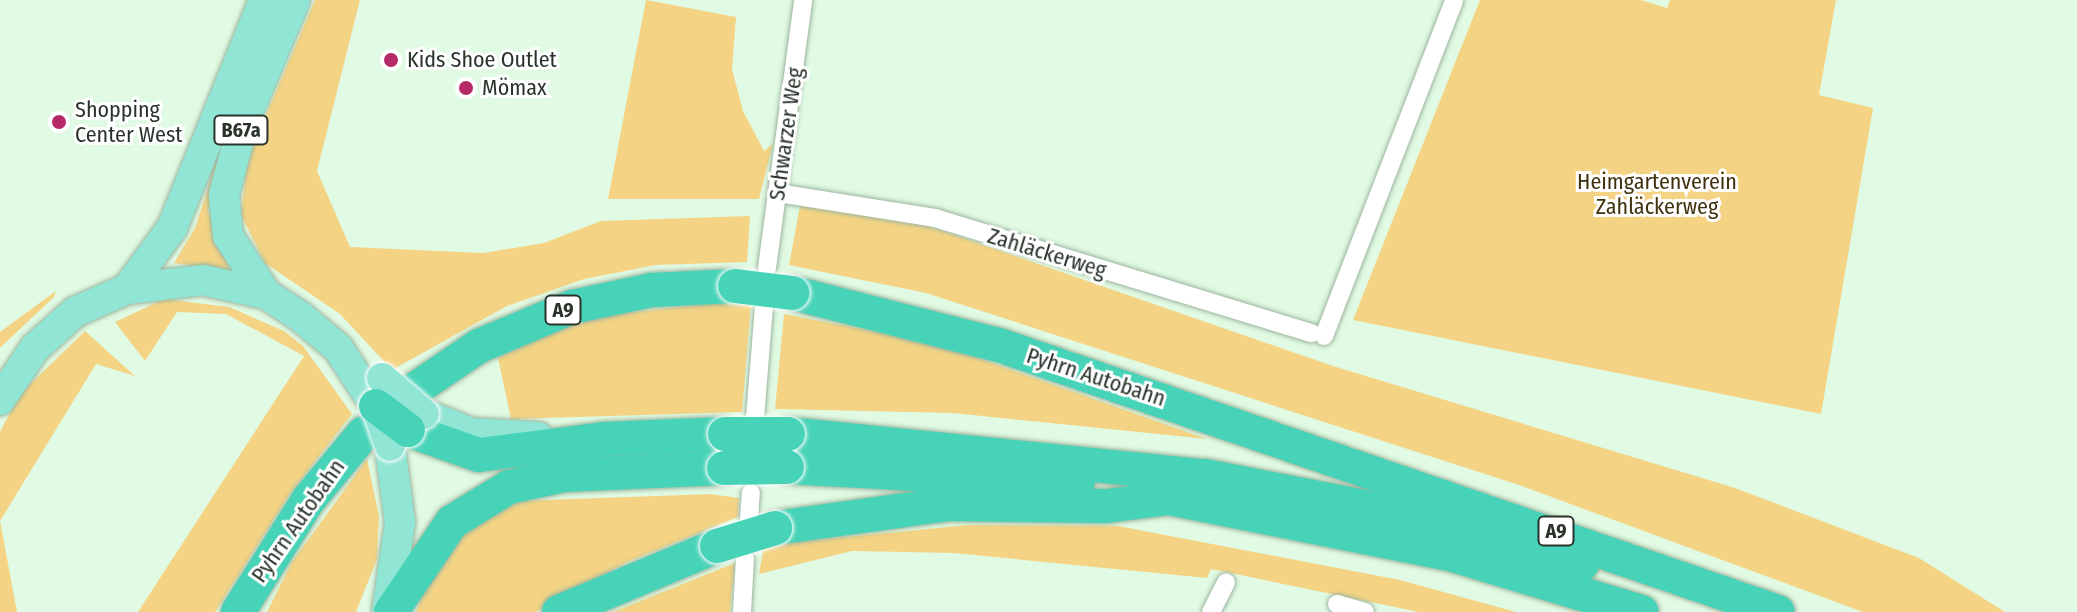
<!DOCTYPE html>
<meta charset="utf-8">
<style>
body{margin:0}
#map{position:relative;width:2077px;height:612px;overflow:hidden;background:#e1fae3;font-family:"Fira Sans Condensed",sans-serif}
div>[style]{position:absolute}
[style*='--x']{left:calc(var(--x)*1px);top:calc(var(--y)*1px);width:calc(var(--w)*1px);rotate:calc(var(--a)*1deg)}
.green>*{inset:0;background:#f4d484}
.roads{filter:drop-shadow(0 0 2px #9db59f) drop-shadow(0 0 2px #9db59f)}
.minor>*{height:18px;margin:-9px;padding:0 9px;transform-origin:9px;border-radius:9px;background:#fff}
.primary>*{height:30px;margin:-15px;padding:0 15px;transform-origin:15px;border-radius:15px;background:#91e5d4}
.motorway>*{height:34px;margin:-17px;padding:0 17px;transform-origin:17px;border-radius:17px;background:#47d3b7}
.bridges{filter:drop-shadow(0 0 2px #fff) drop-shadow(0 0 2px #fff)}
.primary-bridge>*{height:30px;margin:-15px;padding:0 15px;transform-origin:15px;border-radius:15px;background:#91e5d4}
.motorway-bridge>*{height:34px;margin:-17px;padding:0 17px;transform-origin:17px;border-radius:17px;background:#47d3b7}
.dots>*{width:22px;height:22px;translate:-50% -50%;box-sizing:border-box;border:4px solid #fff;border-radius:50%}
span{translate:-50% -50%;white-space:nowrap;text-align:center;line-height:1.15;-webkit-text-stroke:6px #fff;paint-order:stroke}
.shield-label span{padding:2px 6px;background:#fff;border:2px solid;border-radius:6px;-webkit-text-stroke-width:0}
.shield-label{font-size:20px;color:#29332a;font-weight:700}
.poi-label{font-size:22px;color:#29332a}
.left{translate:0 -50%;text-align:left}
.street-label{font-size:22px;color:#29332a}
.park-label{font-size:22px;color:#40320e}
</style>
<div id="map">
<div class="green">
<div style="clip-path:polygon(315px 0,360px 0,317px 171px,350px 247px,483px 253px,544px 243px,601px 221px,750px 216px,747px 262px,656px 265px,584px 279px,507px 306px,392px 370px,340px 314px,265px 263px,241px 215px,248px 157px)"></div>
<div style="clip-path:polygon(646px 0,736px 17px,732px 69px,743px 111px,764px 151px,773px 144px,759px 199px,608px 199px)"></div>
<div style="clip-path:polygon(1480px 0,1641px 0,1667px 8px,1670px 0,1836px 0,1819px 95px,1873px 108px,1821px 414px,1353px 320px)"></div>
<div style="clip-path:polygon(240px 89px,208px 210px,230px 271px,174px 263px,195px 228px)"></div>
<div style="clip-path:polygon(800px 206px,920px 223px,1333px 366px,1735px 488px,1919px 558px,2005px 612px,1863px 612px,1519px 485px,926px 293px,789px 265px)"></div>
<div style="clip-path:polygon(56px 291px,54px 297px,0 348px,0 332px)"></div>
<div style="clip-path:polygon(164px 299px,229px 307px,284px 331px,303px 346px,352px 414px,291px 492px,215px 612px,138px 612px,304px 356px,226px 314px,177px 312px,145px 361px,115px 322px)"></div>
<div style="clip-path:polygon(715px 303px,751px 305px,742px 412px,511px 419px,498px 358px,583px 318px)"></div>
<div style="clip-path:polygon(784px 314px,935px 343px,1207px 439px,953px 413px,775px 409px)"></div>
<div style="clip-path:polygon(85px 331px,135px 376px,96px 364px,0 521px,17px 612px,0 612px,0 432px,19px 395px)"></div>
<div style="clip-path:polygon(367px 459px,379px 516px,377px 559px,356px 612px,267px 612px,292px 562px)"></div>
<div style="clip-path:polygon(710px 494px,739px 498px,738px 517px,627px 562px,536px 612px,416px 612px,430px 577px,462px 535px,518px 501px)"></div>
<div style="clip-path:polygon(968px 525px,1118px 526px,1400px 580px,1516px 612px,1419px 612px,1211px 569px,1207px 578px,954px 553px,852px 551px,759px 574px,764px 545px)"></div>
<div style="clip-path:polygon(735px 563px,730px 612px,613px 612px)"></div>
</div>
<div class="roads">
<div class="minor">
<div style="--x:778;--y:193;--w:159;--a:9"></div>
<div style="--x:935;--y:218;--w:394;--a:17"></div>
<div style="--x:767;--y:268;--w:270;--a:-82.3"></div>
<div style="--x:1324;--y:336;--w:360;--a:-68.8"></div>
<div style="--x:755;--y:418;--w:111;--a:-85.4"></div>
<div style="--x:749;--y:519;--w:26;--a:-86"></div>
<div style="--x:1337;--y:604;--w:29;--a:16"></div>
<div style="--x:742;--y:612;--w:53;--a:-86.8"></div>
<div style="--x:1211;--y:612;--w:33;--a:-63"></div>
</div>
<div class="primary">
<div style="--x:127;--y:289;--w:76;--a:-53.6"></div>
<div style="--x:172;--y:228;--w:246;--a:-68"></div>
<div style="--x:266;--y:294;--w:69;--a:-123.2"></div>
<div style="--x:228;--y:236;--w:41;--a:-95.6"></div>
<div style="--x:224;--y:195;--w:73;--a:-75"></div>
<div style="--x:243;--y:124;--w:134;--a:-67.2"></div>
<div style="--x:0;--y:400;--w:63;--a:-56.1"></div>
<div style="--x:35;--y:348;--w:54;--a:-42"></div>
<div style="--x:75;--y:312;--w:57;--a:-23.9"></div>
<div style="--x:127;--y:289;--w:77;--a:-6.8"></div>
<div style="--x:203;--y:280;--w:65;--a:12.5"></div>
<div style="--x:266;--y:294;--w:42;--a:33.3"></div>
<div style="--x:301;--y:317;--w:48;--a:40"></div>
<div style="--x:338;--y:348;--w:69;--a:56.8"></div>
<div style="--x:424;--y:414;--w:51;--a:22"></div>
<div style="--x:471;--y:433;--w:67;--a:3.4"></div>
<div style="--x:387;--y:612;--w:90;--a:-81.7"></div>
<div style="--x:400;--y:523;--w:78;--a:-97.4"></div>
</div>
<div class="motorway">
<div style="--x:793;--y:293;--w:212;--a:14.2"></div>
<div style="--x:999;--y:345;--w:823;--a:18.92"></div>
<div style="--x:411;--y:392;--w:82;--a:-34.1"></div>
<div style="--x:479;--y:346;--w:101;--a:-22.8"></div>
<div style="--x:572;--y:307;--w:81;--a:-12.1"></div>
<div style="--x:651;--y:290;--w:84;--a:-2.7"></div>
<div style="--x:408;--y:430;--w:75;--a:19.4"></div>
<div style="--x:479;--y:455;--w:126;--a:-7.3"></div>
<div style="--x:604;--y:439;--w:121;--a:-2.4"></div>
<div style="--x:788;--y:434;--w:419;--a:5.8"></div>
<div style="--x:1205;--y:476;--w:251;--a:11"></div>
<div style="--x:1451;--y:524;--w:137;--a:17"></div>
<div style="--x:787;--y:467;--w:291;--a:3.1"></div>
<div style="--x:775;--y:528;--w:174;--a:-7.9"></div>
<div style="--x:947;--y:504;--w:159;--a:0.7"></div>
<div style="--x:1106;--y:506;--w:64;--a:-7.2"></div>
<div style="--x:1169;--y:498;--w:290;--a:11.3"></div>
<div style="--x:1453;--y:555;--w:197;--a:16.8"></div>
<div style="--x:238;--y:612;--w:133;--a:-57.9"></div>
<div style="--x:309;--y:499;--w:86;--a:-50.2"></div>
<div style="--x:391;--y:612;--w:109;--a:-55.9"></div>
<div style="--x:452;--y:522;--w:67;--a:-31.6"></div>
<div style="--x:509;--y:487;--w:56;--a:-12.3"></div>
<div style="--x:564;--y:475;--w:160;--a:-2.5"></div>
<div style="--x:559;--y:612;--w:171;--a:-22.7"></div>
</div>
</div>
<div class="bridges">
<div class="primary-bridge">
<div style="--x:382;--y:378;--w:55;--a:40.6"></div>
<div style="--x:376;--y:406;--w:42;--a:70.7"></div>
</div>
<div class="motorway-bridge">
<div style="--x:735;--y:286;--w:58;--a:6.9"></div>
<div style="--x:376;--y:406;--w:40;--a:37"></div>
<div style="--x:725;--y:434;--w:63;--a:0"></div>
<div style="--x:724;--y:468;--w:63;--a:-0.9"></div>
<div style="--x:717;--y:546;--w:61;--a:-17.2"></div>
</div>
</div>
<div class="dots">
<div style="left:391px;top:60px;background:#b42966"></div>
<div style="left:466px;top:88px;background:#b42966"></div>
<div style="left:59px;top:122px;background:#b42966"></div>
</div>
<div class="shield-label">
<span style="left:241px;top:130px">B67a</span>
<span style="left:563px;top:310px">A9</span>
<span style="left:1556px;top:531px">A9</span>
</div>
<div class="poi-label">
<span class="left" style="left:407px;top:60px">Kids Shoe Outlet</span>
<span class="left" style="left:482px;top:88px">Mömax</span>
<span class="left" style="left:75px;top:122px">Shopping<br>Center West</span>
</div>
<div class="street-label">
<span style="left:786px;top:134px;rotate:-82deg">Schwarzer Weg</span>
<span style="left:1047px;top:253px;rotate:17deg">Zahläckerweg</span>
<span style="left:1096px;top:377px;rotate:18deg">Pyhrn Autobahn</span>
<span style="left:298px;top:521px;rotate:-55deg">Pyhrn Autobahn</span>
</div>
<div class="park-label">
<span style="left:1657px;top:194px">Heimgartenverein<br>Zahläckerweg</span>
</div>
</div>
